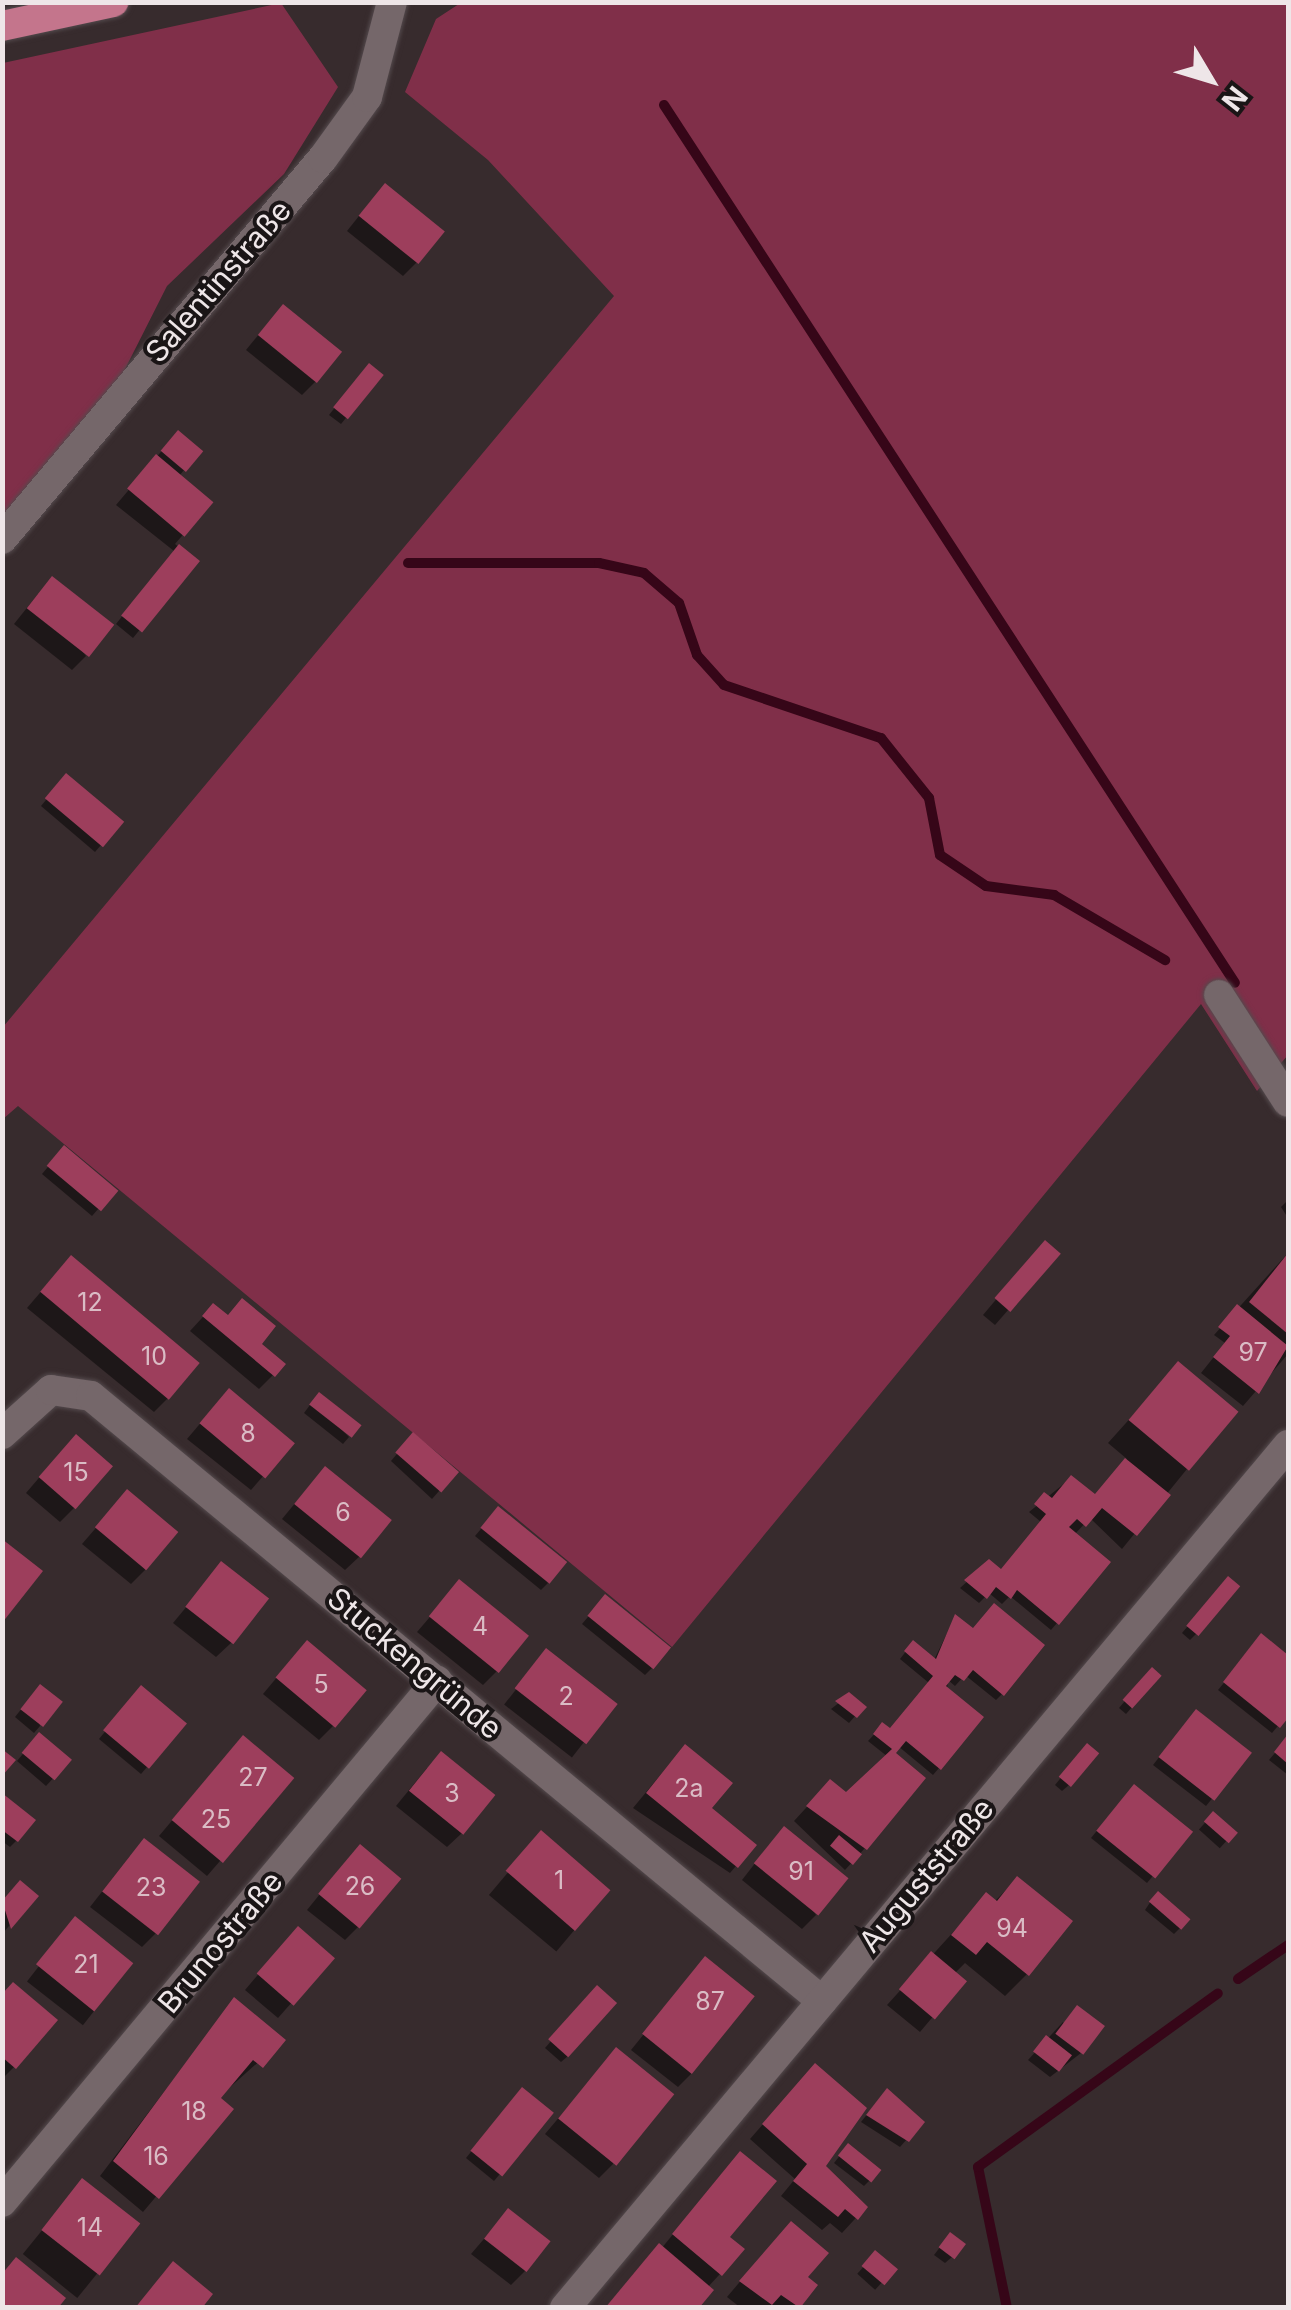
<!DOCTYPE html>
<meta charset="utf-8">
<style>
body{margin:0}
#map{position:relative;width:1291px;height:2310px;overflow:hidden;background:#372b2d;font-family:Inter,sans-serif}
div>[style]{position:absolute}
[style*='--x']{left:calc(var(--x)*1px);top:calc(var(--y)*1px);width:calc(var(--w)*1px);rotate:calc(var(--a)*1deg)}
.green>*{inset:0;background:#802f49}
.shadow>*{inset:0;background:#0007;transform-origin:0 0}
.stream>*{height:10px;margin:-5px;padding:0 5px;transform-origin:5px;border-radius:5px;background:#360618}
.building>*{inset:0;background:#9d3e5c;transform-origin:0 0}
.roads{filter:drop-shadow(0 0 2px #544a4d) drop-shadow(0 0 2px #544a4d)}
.minor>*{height:30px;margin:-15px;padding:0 15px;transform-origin:15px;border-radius:15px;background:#75676a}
.major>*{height:30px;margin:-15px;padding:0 15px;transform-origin:15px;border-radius:15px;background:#c4758c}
span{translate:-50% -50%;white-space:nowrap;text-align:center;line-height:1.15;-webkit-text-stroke:8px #1a1516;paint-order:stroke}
.number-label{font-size:25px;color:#dabcc5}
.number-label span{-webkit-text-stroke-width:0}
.street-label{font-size:30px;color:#eee6e8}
.frame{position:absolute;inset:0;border:5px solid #eee6e8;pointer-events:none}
.north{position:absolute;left:1161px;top:30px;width:100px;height:100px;-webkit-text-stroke:8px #1a1516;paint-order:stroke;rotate:128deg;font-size:28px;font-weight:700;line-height:40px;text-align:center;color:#eee6e8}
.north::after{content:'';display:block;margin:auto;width:35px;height:45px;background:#eee6e8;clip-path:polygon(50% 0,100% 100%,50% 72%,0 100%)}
</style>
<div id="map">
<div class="green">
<div style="clip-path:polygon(462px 2px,1288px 3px,1288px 1055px,1257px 1091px,1201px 1004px,672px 1647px,18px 1106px,3px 1119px,3px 1027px,614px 296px,488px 160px,405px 92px,436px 19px)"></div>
<div style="clip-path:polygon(281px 3px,338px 87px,284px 174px,167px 286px,120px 379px,3px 521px,3px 63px)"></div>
</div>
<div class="shadow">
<div style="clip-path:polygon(371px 201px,417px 262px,403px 276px,347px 231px)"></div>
<div style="clip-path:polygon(269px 322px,316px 381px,302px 395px,246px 350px)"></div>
<div style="clip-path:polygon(363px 372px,381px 375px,341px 424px,329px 415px)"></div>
<div style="clip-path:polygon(171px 440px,199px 452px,179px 476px,211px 502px,175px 544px,196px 561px,133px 638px,116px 624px,174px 551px,116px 505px)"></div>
<div style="clip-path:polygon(38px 594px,86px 656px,72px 670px,14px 624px)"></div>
<div style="clip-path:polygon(60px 783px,101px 845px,95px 852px,41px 806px)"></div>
<div style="clip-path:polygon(58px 1155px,114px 1191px,92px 1216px,42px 1174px)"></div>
<div style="clip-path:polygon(1288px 1200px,1288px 1218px,1281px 1207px)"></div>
<div style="clip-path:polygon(1288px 1253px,1288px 1354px,1243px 1406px,1201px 1373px,1225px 1343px,1214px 1335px)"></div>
<div style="clip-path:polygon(1057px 1254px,995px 1325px,983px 1315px,1031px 1258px)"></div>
<div style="clip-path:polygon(57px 1273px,168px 1398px,154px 1412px,27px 1308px)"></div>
<div style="clip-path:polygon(213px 1306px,258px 1344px,273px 1375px,259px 1389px,190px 1331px)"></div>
<div style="clip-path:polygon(1178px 1365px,1187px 1469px,1122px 1549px,1090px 1518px,1074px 1535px,1057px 1623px,1051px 1630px,1010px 1596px,1002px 1604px,989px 1593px,979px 1603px,960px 1588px,989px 1562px,1001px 1572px,1041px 1522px,1029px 1512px,1071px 1478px,1091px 1500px,1127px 1459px,1108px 1443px)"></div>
<div style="clip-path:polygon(313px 1401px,349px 1437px,343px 1444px,304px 1413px)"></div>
<div style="clip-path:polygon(215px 1406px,292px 1443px,251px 1490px,187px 1439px)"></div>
<div style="clip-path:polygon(407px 1442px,455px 1473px,432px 1499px,391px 1461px)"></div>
<div style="clip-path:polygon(62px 1451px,74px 1508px,60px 1522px,26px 1493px)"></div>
<div style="clip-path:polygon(311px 1484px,360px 1556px,345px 1570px,282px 1519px)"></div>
<div style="clip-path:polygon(127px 1492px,145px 1570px,131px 1584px,82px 1544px)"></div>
<div style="clip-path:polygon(492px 1516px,548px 1583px,541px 1590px,475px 1536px)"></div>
<div style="clip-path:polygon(222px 1564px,231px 1643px,216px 1657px,173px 1623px)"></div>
<div style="clip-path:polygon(460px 1582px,497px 1671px,483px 1685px,417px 1632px)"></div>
<div style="clip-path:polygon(1222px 1586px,1196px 1634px,1190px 1640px,1182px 1633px)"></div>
<div style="clip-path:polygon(599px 1604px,652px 1668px,645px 1675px,582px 1624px)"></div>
<div style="clip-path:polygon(955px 1617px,1002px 1694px,996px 1700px,965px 1675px,955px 1686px,948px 1680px,939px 1768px,933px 1775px,898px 1746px,865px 1848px,845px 1870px,794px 1821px,816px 1797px,844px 1795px,888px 1757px,868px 1741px,883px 1725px,890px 1731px,929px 1683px,900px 1659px,907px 1650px,934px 1660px)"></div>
<div style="clip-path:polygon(1262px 1637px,1288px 1658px,1288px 1714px,1272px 1733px,1218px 1690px)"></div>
<div style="left:546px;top:1651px;width:86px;height:68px;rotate:38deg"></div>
<div style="clip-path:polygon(293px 1658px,333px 1726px,319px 1740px,263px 1694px)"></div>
<div style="clip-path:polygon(1146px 1676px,1159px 1676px,1126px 1714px,1119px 1708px)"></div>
<div style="clip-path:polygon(34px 1693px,40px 1726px,34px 1733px,15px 1717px)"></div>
<div style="clip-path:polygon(135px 1695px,184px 1724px,141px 1774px,99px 1739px)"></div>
<div style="clip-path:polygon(849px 1695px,863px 1707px,849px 1723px,831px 1709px)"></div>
<div style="clip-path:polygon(1190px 1718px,1249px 1753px,1206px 1806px,1153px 1765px)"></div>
<div style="clip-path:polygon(1288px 1738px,1288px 1775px,1269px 1760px)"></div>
<div style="clip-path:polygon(33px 1742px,69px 1761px,46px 1786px,17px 1761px)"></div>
<div style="clip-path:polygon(229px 1753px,291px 1779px,207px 1876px,159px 1836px)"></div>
<div style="clip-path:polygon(1081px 1753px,1069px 1785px,1062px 1791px,1055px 1785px)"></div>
<div style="clip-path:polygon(671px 1762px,702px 1817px,753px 1846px,730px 1873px,633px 1808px)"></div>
<div style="clip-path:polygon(427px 1768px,462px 1833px,447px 1847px,396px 1806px)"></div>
<div style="clip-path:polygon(1127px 1794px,1189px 1832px,1147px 1883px,1091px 1838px)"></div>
<div style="clip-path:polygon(2px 1796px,16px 1841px,10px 1847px,2px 1841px)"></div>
<div style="left:1213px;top:1814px;width:28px;height:21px;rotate:42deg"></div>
<div style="left:541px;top:1833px;width:88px;height:81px;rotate:40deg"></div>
<div style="clip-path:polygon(770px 1844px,816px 1915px,802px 1929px,742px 1880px)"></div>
<div style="clip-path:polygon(130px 1856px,156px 1933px,142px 1947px,90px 1907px)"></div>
<div style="clip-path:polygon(346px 1862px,359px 1926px,345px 1940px,307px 1910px)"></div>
<div style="clip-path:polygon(1017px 1879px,1027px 1974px,1005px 1996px,965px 1963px,954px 1974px,963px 1981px,920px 2032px,887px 2005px,986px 1896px,994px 1902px)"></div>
<div style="clip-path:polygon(20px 1884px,35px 1896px,3px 1933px,2px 1904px)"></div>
<div style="clip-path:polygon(1151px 1901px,1180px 1928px,1174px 1934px,1145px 1910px)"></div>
<div style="left:75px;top:1920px;width:71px;height:78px;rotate:38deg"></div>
<div style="clip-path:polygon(284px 1944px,331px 1958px,278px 2018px,245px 1990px)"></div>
<div style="clip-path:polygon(705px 1959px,692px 2073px,678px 2087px,631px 2050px)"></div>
<div style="clip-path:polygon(2px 1995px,14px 2067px,2px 2079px)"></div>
<div style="clip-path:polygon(591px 1995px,568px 2056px,561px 2062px,545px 2048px)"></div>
<div style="clip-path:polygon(234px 2000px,283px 2040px,218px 2098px,230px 2109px,143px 2212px,100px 2176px)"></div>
<div style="clip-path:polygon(1063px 2022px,1081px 2053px,1050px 2077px,1028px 2060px)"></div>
<div style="clip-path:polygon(616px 2050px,613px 2164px,599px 2178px,545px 2134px)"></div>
<div style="clip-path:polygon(801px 2081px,823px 2167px,865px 2208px,842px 2233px,830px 2223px,822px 2230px,781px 2196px,795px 2179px,750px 2139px)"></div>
<div style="clip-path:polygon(516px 2096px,551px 2113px,494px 2181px,466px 2158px)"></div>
<div style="clip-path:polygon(881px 2097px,922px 2122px,900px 2147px,861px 2122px)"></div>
<div style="clip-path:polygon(842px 2153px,870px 2180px,864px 2186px,834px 2163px)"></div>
<div style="clip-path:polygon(726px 2169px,720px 2274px,707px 2288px,661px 2249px)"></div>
<div style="left:82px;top:2181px;width:70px;height:94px;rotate:39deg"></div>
<div style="clip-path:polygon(508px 2211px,525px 2271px,511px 2285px,471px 2254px)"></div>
<div style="clip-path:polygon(777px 2238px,814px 2286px,797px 2308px,741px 2308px,727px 2297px)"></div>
<div style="clip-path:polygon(944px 2242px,952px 2257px,945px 2263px,934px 2255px)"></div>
<div style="left:876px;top:2253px;width:24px;height:28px;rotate:42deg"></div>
</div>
<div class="stream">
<div style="--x:664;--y:105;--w:1047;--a:56.96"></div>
<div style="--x:408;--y:563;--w:191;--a:0"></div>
<div style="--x:599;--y:563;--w:46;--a:12.5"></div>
<div style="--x:644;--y:573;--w:46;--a:40.6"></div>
<div style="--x:679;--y:603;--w:55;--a:70.9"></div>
<div style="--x:697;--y:655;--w:40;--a:48"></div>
<div style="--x:724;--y:685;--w:166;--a:18.7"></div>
<div style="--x:881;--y:738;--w:77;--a:51.3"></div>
<div style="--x:929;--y:798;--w:58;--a:79.1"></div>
<div style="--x:940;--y:855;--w:55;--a:34"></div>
<div style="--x:986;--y:886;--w:69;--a:7.5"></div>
<div style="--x:1054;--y:895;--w:129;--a:30.4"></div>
<div style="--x:1238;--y:1979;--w:60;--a:-34.2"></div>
<div style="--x:1007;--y:2308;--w:144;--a:-101.6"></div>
<div style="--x:978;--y:2167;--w:296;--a:-35.9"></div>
</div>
<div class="building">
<div style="left:385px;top:183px;width:77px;height:42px;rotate:39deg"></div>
<div style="left:283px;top:304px;width:76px;height:40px;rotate:39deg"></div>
<div style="left:369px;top:363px;width:19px;height:57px;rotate:39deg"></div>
<div style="left:178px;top:430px;width:33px;height:27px;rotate:40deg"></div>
<div style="left:156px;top:454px;width:75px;height:45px;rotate:40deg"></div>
<div style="left:179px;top:544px;width:27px;height:92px;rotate:39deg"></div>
<div style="left:52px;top:576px;width:79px;height:41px;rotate:38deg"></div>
<div style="left:66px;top:773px;width:76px;height:33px;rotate:40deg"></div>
<div style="left:64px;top:1145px;width:71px;height:27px;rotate:40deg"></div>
<div style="left:1045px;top:1240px;width:21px;height:77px;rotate:41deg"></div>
<div style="clip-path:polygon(1288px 1253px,1288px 1334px,1249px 1302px)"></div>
<div style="left:71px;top:1255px;width:168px;height:48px;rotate:40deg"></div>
<div style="clip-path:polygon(242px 1298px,276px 1326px,262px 1344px,286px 1364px,275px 1377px,202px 1316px,213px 1303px,228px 1315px)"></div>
<div style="clip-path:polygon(1237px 1304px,1288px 1346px,1259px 1394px,1213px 1357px,1230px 1336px,1218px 1327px)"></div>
<div style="left:1178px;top:1361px;width:79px;height:77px;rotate:40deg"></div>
<div style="left:229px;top:1388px;width:86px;height:46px;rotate:40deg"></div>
<div style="left:319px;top:1392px;width:54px;height:16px;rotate:38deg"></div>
<div style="left:413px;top:1432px;width:61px;height:27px;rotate:41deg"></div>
<div style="left:76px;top:1434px;width:49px;height:57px;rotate:41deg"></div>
<div style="clip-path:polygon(1125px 1458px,1171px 1495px,1137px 1536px,1102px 1508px,1086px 1527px,1077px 1519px,1069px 1527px,1111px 1562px,1059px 1625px,1017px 1590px,1011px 1599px,996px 1587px,987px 1599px,964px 1580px,989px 1559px,1001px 1569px,1046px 1514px,1034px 1504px,1044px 1492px,1052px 1498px,1071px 1475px,1095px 1494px)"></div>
<div style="left:325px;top:1466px;width:86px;height:49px;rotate:39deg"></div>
<div style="left:127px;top:1489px;width:67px;height:50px;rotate:40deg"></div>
<div style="left:498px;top:1506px;width:89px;height:28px;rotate:39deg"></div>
<div style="clip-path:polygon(2px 1539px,43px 1571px,2px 1623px)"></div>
<div style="left:221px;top:1561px;width:61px;height:58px;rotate:38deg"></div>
<div style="left:1228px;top:1576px;width:16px;height:65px;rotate:40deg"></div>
<div style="left:459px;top:1579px;width:90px;height:48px;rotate:39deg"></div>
<div style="left:605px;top:1594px;width:85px;height:28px;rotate:39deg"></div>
<div style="clip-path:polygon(994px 1603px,1045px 1645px,1004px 1696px,973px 1670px,964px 1681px,955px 1675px,946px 1686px,984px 1717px,941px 1770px,906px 1741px,896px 1753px,926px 1778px,867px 1850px,806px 1806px,830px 1779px,846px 1792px,892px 1749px,873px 1734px,882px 1722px,890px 1728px,933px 1676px,904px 1651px,913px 1640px,936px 1659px,955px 1614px,973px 1628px)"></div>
<div style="clip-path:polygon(1261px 1633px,1288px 1655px,1288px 1718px,1280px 1728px,1223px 1682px)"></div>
<div style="left:307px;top:1640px;width:78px;height:49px;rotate:40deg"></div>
<div style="left:546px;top:1648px;width:91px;height:51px;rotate:38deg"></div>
<div style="left:1152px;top:1667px;width:13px;height:44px;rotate:42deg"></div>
<div style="left:40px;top:1684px;width:29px;height:32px;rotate:38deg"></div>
<div style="left:141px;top:1685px;width:60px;height:59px;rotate:40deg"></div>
<div style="clip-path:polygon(849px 1692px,867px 1707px,857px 1718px,835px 1701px)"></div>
<div style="left:1196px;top:1709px;width:71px;height:61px;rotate:38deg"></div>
<div style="left:39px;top:1732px;width:43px;height:27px;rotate:40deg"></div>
<div style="clip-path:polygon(1288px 1734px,1288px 1764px,1274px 1752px)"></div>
<div style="left:243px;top:1735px;width:67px;height:111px;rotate:40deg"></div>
<div style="left:1087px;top:1743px;width:16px;height:44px;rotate:40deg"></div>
<div style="clip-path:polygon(685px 1744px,733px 1783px,712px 1808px,757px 1845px,738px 1868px,646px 1793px)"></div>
<div style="clip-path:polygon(2px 1749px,16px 1760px,2px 1776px)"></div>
<div style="left:441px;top:1751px;width:70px;height:51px;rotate:39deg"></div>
<div style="left:1134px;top:1784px;width:76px;height:60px;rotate:39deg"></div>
<div style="clip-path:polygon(2px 1793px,36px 1820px,18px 1842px,2px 1830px)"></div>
<div style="left:1213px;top:1811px;width:33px;height:14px;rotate:41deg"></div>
<div style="left:784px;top:1826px;width:83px;height:48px;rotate:39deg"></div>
<div style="left:541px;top:1830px;width:92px;height:54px;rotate:41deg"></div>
<div style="left:839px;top:1835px;width:30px;height:14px;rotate:40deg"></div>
<div style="left:144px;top:1838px;width:71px;height:68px;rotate:38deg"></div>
<div style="left:360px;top:1844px;width:54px;height:65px;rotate:40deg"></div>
<div style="clip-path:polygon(1017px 1876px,1073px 1921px,1029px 1976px,987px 1942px,976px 1955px,951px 1935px,986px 1892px,997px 1901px)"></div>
<div style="clip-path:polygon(20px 1880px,39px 1896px,11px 1929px,2px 1901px)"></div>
<div style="left:1158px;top:1891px;width:43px;height:14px;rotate:41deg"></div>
<div style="left:75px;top:1916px;width:75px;height:62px;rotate:39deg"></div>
<div style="left:298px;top:1926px;width:49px;height:63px;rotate:41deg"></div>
<div style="left:931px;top:1951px;width:47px;height:50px;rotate:40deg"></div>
<div style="left:705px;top:1956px;width:64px;height:100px;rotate:39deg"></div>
<div style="clip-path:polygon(13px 1982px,58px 2020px,16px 2069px,2px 2057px,2px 1994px)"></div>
<div style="left:597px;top:1985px;width:27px;height:73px;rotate:42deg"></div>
<div style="clip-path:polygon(234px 1997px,286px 2040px,263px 2068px,253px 2060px,221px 2098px,234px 2109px,159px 2199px,113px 2161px)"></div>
<div style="left:1077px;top:2005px;width:35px;height:36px;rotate:37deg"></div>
<div style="left:1046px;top:2035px;width:33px;height:21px;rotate:38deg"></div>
<div style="left:616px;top:2047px;width:75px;height:92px;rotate:39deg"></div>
<div style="clip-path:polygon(815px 2063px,867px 2108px,826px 2166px,868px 2207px,858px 2220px,845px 2209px,838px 2217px,793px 2181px,807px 2164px,762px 2124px)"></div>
<div style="left:522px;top:2087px;width:41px;height:82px;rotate:39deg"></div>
<div style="clip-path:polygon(887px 2088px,925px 2122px,909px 2142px,866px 2115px)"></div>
<div style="left:848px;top:2143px;width:43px;height:16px;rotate:39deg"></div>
<div style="clip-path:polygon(740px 2151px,777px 2181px,730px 2237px,745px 2249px,722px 2276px,672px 2234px)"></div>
<div style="left:82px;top:2178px;width:74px;height:66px;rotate:38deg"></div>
<div style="left:508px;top:2208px;width:54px;height:39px;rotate:38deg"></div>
<div style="clip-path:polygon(791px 2221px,829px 2253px,808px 2277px,818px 2285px,800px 2308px,781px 2295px,772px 2305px,739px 2281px)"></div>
<div style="left:950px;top:2232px;width:20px;height:19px;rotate:37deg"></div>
<div style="clip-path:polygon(659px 2243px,714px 2290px,699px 2308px,605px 2308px)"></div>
<div style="left:875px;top:2250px;width:30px;height:21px;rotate:40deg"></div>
<div style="clip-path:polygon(16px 2257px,66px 2298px,58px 2308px,2px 2308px,2px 2274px)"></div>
<div style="clip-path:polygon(173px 2261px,213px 2294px,202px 2308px,135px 2308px)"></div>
</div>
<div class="roads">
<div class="minor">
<div style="--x:2;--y:539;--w:498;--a:-49.9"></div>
<div style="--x:323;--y:158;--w:75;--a:-54.2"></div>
<div style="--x:367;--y:97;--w:98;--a:-75.3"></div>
<div style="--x:1219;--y:995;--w:127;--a:57.2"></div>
<div style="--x:2;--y:1434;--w:66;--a:-41.9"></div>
<div style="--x:51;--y:1390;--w:40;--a:8.5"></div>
<div style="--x:91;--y:1396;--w:949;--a:39.61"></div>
<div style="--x:2;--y:2202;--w:679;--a:-50.14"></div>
<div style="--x:565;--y:2308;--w:1126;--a:-50.04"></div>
</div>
<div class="major">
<div style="--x:2;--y:26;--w:114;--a:-12.2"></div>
</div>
</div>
<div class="number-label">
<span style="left:90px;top:1302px">12</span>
<span style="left:1253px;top:1352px">97</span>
<span style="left:154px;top:1356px">10</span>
<span style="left:248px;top:1433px">8</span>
<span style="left:76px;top:1472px">15</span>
<span style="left:343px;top:1512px">6</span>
<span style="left:480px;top:1626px">4</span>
<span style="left:321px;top:1684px">5</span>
<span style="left:566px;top:1696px">2</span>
<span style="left:253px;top:1777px">27</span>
<span style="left:689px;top:1788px">2a</span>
<span style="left:452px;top:1793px">3</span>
<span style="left:216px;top:1819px">25</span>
<span style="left:801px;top:1871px">91</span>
<span style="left:559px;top:1880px">1</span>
<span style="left:360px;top:1886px">26</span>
<span style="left:151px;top:1887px">23</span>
<span style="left:1012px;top:1928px">94</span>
<span style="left:86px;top:1964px">21</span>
<span style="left:710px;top:2001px">87</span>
<span style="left:194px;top:2111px">18</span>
<span style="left:156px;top:2156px">16</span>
<span style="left:90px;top:2227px">14</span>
</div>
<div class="street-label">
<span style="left:218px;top:281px;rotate:-49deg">Salentinstraße</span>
<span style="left:415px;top:1663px;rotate:40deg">Stuckengründe</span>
<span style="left:926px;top:1875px;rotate:-50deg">Auguststraße</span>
<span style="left:220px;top:1942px;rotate:-50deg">Brunostraße</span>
</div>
<div class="frame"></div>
<div class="north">N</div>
</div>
